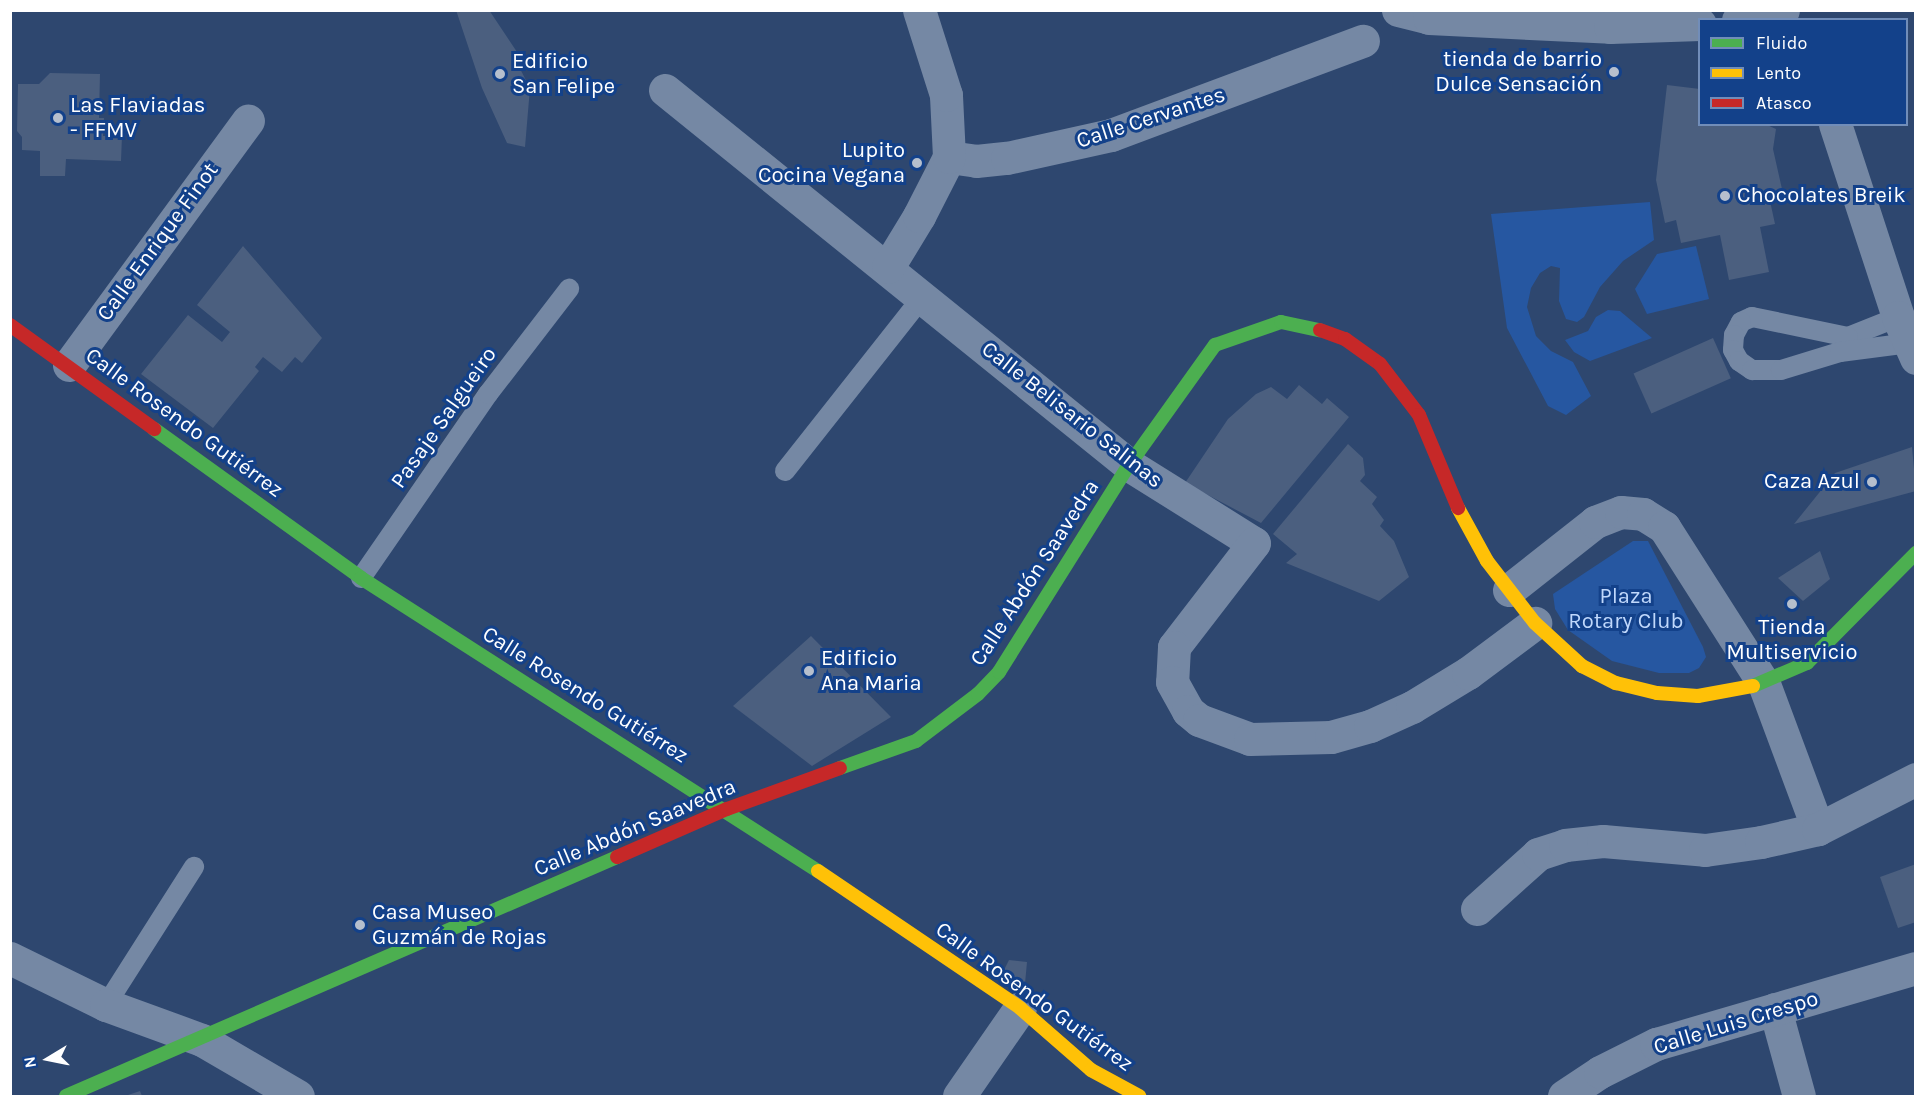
<!DOCTYPE html>
<meta charset="utf-8">
<style>
body{margin:0}
#map{position:relative;width:1926px;height:1107px;overflow:hidden;background:#2e476f;font-family:Karla,sans-serif}
div>[style]{position:absolute}
[style*='--x']{left:calc(var(--x)*1px);top:calc(var(--y)*1px);width:calc(var(--w)*1px);rotate:calc(var(--a)*1deg)}
.green>*{inset:0;background:#2657a1}
.building>*{inset:0;background:#4b5f7f;transform-origin:0 0}
.lane>*{height:20px;margin:-10px;padding:0 10px;transform-origin:10px;border-radius:10px;background:#7588a4}
.street>*{height:33px;margin:-16.5px;padding:0 16.5px;transform-origin:16.5px;border-radius:16.5px;background:#7588a4}
.fast>*{height:14px;margin:-7px;padding:0 7px;transform-origin:7px;border-radius:7px;background:#4caf50}
.slow>*{height:14px;margin:-7px;padding:0 7px;transform-origin:7px;border-radius:7px;background:#ffc107}
.jam>*{height:14px;margin:-7px;padding:0 7px;transform-origin:7px;border-radius:7px;background:#c62828}
.dots>*{width:16px;height:16px;translate:-50% -50%;box-sizing:border-box;border:3px solid #13418a;border-radius:50%}
span{translate:-50% -50%;white-space:nowrap;text-align:center;line-height:1.15;-webkit-text-stroke:6px #13418a;paint-order:stroke}
.poi-label{font-size:22px;color:#fff}
.right{translate:-100% -50%;text-align:right}
.left{translate:0 -50%;text-align:left}
.street-label{font-size:22px;color:#fff}
.park-label{font-size:22px;color:#c0d8fc}
.frame{position:absolute;inset:0;border:12px solid #fff;pointer-events:none}
.legend{position:absolute;left:1698px;top:18px;width:210px;height:108px;box-sizing:border-box;background:#13418a;border:2px solid #718db9;margin:0;padding:8px 10px;list-style:none;font-size:18px;color:#fff}
.legend li{display:flex;align-items:center;gap:12px;height:30px}
.legend b{width:30px;border:2px solid #718db9}
.north{position:absolute;left:18px;top:1029px;width:60px;height:60px;-webkit-text-stroke:4px #13418a;paint-order:stroke;rotate:260deg;font-size:16px;font-weight:700;line-height:24px;text-align:center;color:#fff}
.north::after{content:'';display:block;margin:auto;width:21px;height:27px;background:#fff;clip-path:polygon(50% 0,100% 100%,50% 72%,0 100%)}
</style>
<div id="map">
<div class="green">
<div style="clip-path:polygon(1650px 202px,1654px 240px,1623px 261px,1600px 287px,1584px 317px,1577px 322px,1566px 319px,1559px 301px,1560px 268px,1551px 266px,1540px 273px,1531px 288px,1527px 307px,1536px 336px,1551px 351px,1573px 362px,1591px 396px,1566px 415px,1548px 406px,1507px 328px,1491px 214px)"></div>
<div style="clip-path:polygon(1696px 246px,1709px 299px,1647px 314px,1635px 289px,1657px 254px)"></div>
<div style="clip-path:polygon(1608px 310px,1620px 311px,1652px 338px,1590px 361px,1574px 352px,1565px 340px,1588px 331px,1596px 317px)"></div>
<div style="clip-path:polygon(1633px 541px,1648px 541px,1703px 647px,1706px 657px,1699px 668px,1689px 673px,1659px 673px,1612px 661px,1568px 630px,1555px 609px,1553px 594px)"></div>
</div>
<div class="building">
<div style="clip-path:polygon(456px 10px,489px 10px,521px 58px,516px 61px,530px 88px,525px 147px,507px 143px,482px 88px)"></div>
<div style="clip-path:polygon(50px 73px,100px 74px,99px 118px,104px 118px,103px 136px,122px 136px,121px 161px,66px 159px,65px 176px,40px 176px,40px 151px,22px 150px,22px 137px,17px 131px,18px 84px,39px 84px)"></div>
<div style="clip-path:polygon(1667px 85px,1700px 89px,1700px 124px,1765px 124px,1776px 129px,1773px 149px,1784px 198px,1770px 201px,1775px 224px,1760px 227px,1769px 272px,1729px 280px,1720px 235px,1681px 243px,1676px 220px,1665px 223px,1656px 180px)"></div>
<div style="clip-path:polygon(243px 246px,322px 338px,302px 363px,295px 357px,282px 372px,263px 357px,255px 367px,259px 371px,213px 428px,141px 374px,188px 315px,222px 342px,230px 332px,197px 305px)"></div>
<div style="left:1713px;top:338px;width:44px;height:87px;rotate:66deg"></div>
<div style="clip-path:polygon(1299px 385px,1322px 404px,1327px 398px,1349px 417px,1261px 523px,1185px 483px,1228px 419px,1256px 394px,1271px 387px,1287px 399px)"></div>
<div style="clip-path:polygon(1348px 444px,1363px 458px,1365px 475px,1360px 481px,1377px 497px,1372px 504px,1384px 520px,1380px 526px,1394px 541px,1409px 577px,1379px 601px,1286px 563px,1297px 554px,1273px 534px)"></div>
<div style="clip-path:polygon(1912px 447px,1916px 491px,1794px 524px,1835px 473px)"></div>
<div style="clip-path:polygon(1820px 551px,1830px 579px,1803px 601px,1778px 578px)"></div>
<div style="clip-path:polygon(811px 636px,891px 717px,812px 766px,733px 706px)"></div>
<div style="clip-path:polygon(1916px 864px,1916px 922px,1898px 928px,1880px 877px)"></div>
<div style="clip-path:polygon(1009px 960px,1027px 962px,1024px 994px,999px 980px)"></div>
<div style="clip-path:polygon(140px 1091px,142px 1096px,125px 1096px)"></div>
</div>
<div class="lane">
<div style="--x:1898;--y:317;--w:54;--a:158.2"></div>
<div style="--x:1848;--y:337;--w:98;--a:-168.2"></div>
<div style="--x:1752;--y:317;--w:12;--a:156"></div>
<div style="--x:1741;--y:322;--w:15;--a:118"></div>
<div style="--x:1734;--y:335;--w:15;--a:94"></div>
<div style="--x:1733;--y:350;--w:13;--a:61"></div>
<div style="--x:1739;--y:361;--w:16;--a:35"></div>
<div style="--x:1752;--y:370;--w:29;--a:0"></div>
<div style="--x:1781;--y:370;--w:62;--a:-17"></div>
<div style="--x:1840;--y:352;--w:70;--a:-7.4"></div>
<div style="--x:785;--y:471;--w:223;--a:-51.7"></div>
<div style="--x:361;--y:578;--w:224;--a:-55.4"></div>
<div style="--x:488;--y:394;--w:133;--a:-52.4"></div>
<div style="--x:106;--y:1005;--w:164;--a:-57.5"></div>
</div>
<div class="street">
<div style="--x:1398;--y:10;--w:32;--a:14"></div>
<div style="--x:1429;--y:18;--w:181;--a:2.8"></div>
<div style="--x:1610;--y:27;--w:90;--a:-1.9"></div>
<div style="--x:1738;--y:20;--w:46;--a:-12.5"></div>
<div style="--x:665;--y:90;--w:597;--a:38.94"></div>
<div style="--x:1129;--y:465;--w:147;--a:32"></div>
<div style="--x:1254;--y:543;--w:131;--a:127.6"></div>
<div style="--x:1174;--y:647;--w:35;--a:93"></div>
<div style="--x:1172;--y:682;--w:33;--a:61"></div>
<div style="--x:1188;--y:711;--w:14;--a:39"></div>
<div style="--x:1199;--y:720;--w:54;--a:20.4"></div>
<div style="--x:1250;--y:739;--w:81;--a:-1.4"></div>
<div style="--x:1331;--y:737;--w:41;--a:-15.8"></div>
<div style="--x:1370;--y:726;--w:46;--a:-24.3"></div>
<div style="--x:1412;--y:707;--w:66;--a:-31.3"></div>
<div style="--x:1468;--y:673;--w:84;--a:-36.7"></div>
<div style="--x:1835;--y:124;--w:203;--a:71.9"></div>
<div style="--x:1898;--y:317;--w:45;--a:66.3"></div>
<div style="--x:949;--y:157;--w:27;--a:8"></div>
<div style="--x:976;--y:161;--w:31;--a:-6"></div>
<div style="--x:1007;--y:158;--w:107;--a:-12.5"></div>
<div style="--x:1111;--y:135;--w:269;--a:-20.5"></div>
<div style="--x:888;--y:267;--w:60;--a:-58.7"></div>
<div style="--x:919;--y:216;--w:66;--a:-63"></div>
<div style="--x:949;--y:157;--w:62;--a:-92.8"></div>
<div style="--x:946;--y:95;--w:89;--a:-107.6"></div>
<div style="--x:69;--y:365;--w:303;--a:-53.8"></div>
<div style="--x:1509;--y:590;--w:110;--a:-38.3"></div>
<div style="--x:1595;--y:522;--w:28;--a:-21"></div>
<div style="--x:1621;--y:512;--w:22;--a:5"></div>
<div style="--x:1643;--y:514;--w:25;--a:32"></div>
<div style="--x:1664;--y:527;--w:186;--a:57.5"></div>
<div style="--x:1764;--y:684;--w:155;--a:69.6"></div>
<div style="--x:1477;--y:909;--w:82;--a:-42"></div>
<div style="--x:1538;--y:854;--w:28;--a:-18"></div>
<div style="--x:1565;--y:845;--w:38;--a:-6"></div>
<div style="--x:1603;--y:841;--w:102;--a:5"></div>
<div style="--x:1705;--y:850;--w:57;--a:-8.1"></div>
<div style="--x:1761;--y:842;--w:58;--a:-12.8"></div>
<div style="--x:1818;--y:829;--w:110;--a:-27"></div>
<div style="--x:10;--y:958;--w:107;--a:26.1"></div>
<div style="--x:106;--y:1005;--w:102;--a:20"></div>
<div style="--x:202;--y:1040;--w:111;--a:30.3"></div>
<div style="--x:1775;--y:1009;--w:90;--a:74.6"></div>
<div style="--x:959;--y:1096;--w:107;--a:-55.3"></div>
<div style="--x:1564;--y:1096;--w:43;--a:-33.7"></div>
<div style="--x:1600;--y:1072;--w:63;--a:-26.6"></div>
<div style="--x:1656;--y:1044;--w:271;--a:-16.3"></div>
</div>
<div class="fast">
<div style="--x:154;--y:429;--w:255;--a:35.7"></div>
<div style="--x:361;--y:578;--w:543;--a:32.67"></div>
<div style="--x:1753;--y:686;--w:59;--a:-23.1"></div>
<div style="--x:1807;--y:663;--w:155;--a:-45.3"></div>
<div style="--x:840;--y:768;--w:81;--a:-19.6"></div>
<div style="--x:916;--y:741;--w:78;--a:-37.2"></div>
<div style="--x:978;--y:694;--w:30;--a:-46"></div>
<div style="--x:999;--y:672;--w:244;--a:-57.9"></div>
<div style="--x:1129;--y:465;--w:148;--a:-54.4"></div>
<div style="--x:1215;--y:345;--w:70;--a:-19.2"></div>
<div style="--x:1281;--y:322;--w:40;--a:12"></div>
<div style="--x:66;--y:1096;--w:601;--a:-23.45"></div>
</div>
<div class="slow">
<div style="--x:1458;--y:508;--w:60;--a:61.3"></div>
<div style="--x:1487;--y:561;--w:78;--a:52.3"></div>
<div style="--x:1535;--y:623;--w:64;--a:42.5"></div>
<div style="--x:1582;--y:666;--w:38;--a:27"></div>
<div style="--x:1616;--y:683;--w:42;--a:13.7"></div>
<div style="--x:1657;--y:693;--w:41;--a:4.2"></div>
<div style="--x:1698;--y:696;--w:56;--a:-10.3"></div>
<div style="--x:818;--y:871;--w:244;--a:34.1"></div>
<div style="--x:1020;--y:1008;--w:94;--a:41.1"></div>
<div style="--x:1091;--y:1070;--w:55;--a:28.4"></div>
</div>
<div class="jam">
<div style="--x:10;--y:325;--w:178;--a:35.8"></div>
<div style="--x:1320;--y:330;--w:27;--a:20"></div>
<div style="--x:1345;--y:339;--w:43;--a:35.5"></div>
<div style="--x:1380;--y:364;--w:64;--a:52.6"></div>
<div style="--x:1419;--y:415;--w:101;--a:67.2"></div>
<div style="--x:617;--y:857;--w:120;--a:-23.6"></div>
<div style="--x:727;--y:809;--w:120;--a:-19.9"></div>
</div>
<div class="dots">
<div style="left:1614px;top:72px;background:#b6bfcd"></div>
<div style="left:500px;top:74px;background:#b6bfcd"></div>
<div style="left:58px;top:118px;background:#b6bfcd"></div>
<div style="left:917px;top:163px;background:#b6bfcd"></div>
<div style="left:1725px;top:196px;background:#b6bfcd"></div>
<div style="left:1872px;top:482px;background:#b6bfcd"></div>
<div style="left:1792px;top:604px;background:#b6bfcd"></div>
<div style="left:809px;top:671px;background:#b6bfcd"></div>
<div style="left:360px;top:925px;background:#b6bfcd"></div>
</div>
<div class="poi-label">
<span class="right" style="left:1602px;top:72px">tienda de barrio<br>Dulce Sensación</span>
<span class="left" style="left:512px;top:74px">Edificio<br>San Felipe</span>
<span class="left" style="left:70px;top:118px">Las Flaviadas<br>- FFMV</span>
<span class="right" style="left:905px;top:163px">Lupito<br>Cocina Vegana</span>
<span class="left" style="left:1737px;top:196px">Chocolates Breik</span>
<span class="right" style="left:1860px;top:482px">Caza Azul</span>
<span style="left:1792px;top:640px">Tienda<br>Multiservicio</span>
<span class="left" style="left:821px;top:671px">Edificio<br>Ana Maria</span>
<span class="left" style="left:372px;top:925px">Casa Museo<br>Guzmán de Rojas</span>
</div>
<div class="street-label">
<span style="left:1151px;top:118px;rotate:-18deg">Calle Cervantes</span>
<span style="left:158px;top:242px;rotate:-54deg">Calle Enrique Finot</span>
<span style="left:1072px;top:415px;rotate:38deg">Calle Belisario Salinas</span>
<span style="left:444px;top:418px;rotate:-55deg">Pasaje Salgueiro</span>
<span style="left:184px;top:423px;rotate:36deg">Calle Rosendo Gutiérrez</span>
<span style="left:1035px;top:573px;rotate:-57deg">Calle Abdón Saavedra</span>
<span style="left:585px;top:695px;rotate:32deg">Calle Rosendo Gutiérrez</span>
<span style="left:635px;top:828px;rotate:-23deg">Calle Abdón Saavedra</span>
<span style="left:1034px;top:997px;rotate:36deg">Calle Rosendo Gutiérrez</span>
<span style="left:1736px;top:1023px;rotate:-17deg">Calle Luis Crespo</span>
</div>
<div class="park-label">
<span style="left:1626px;top:609px">Plaza<br>Rotary Club</span>
</div>
<div class="frame"></div>
<ul class="legend">
<li><b style="height:8px;background:#4caf50"></b>Fluido</li>
<li><b style="height:8px;background:#ffc107"></b>Lento</li>
<li><b style="height:8px;background:#c62828"></b>Atasco</li>
</ul>
<div class="north">N</div>
</div>
